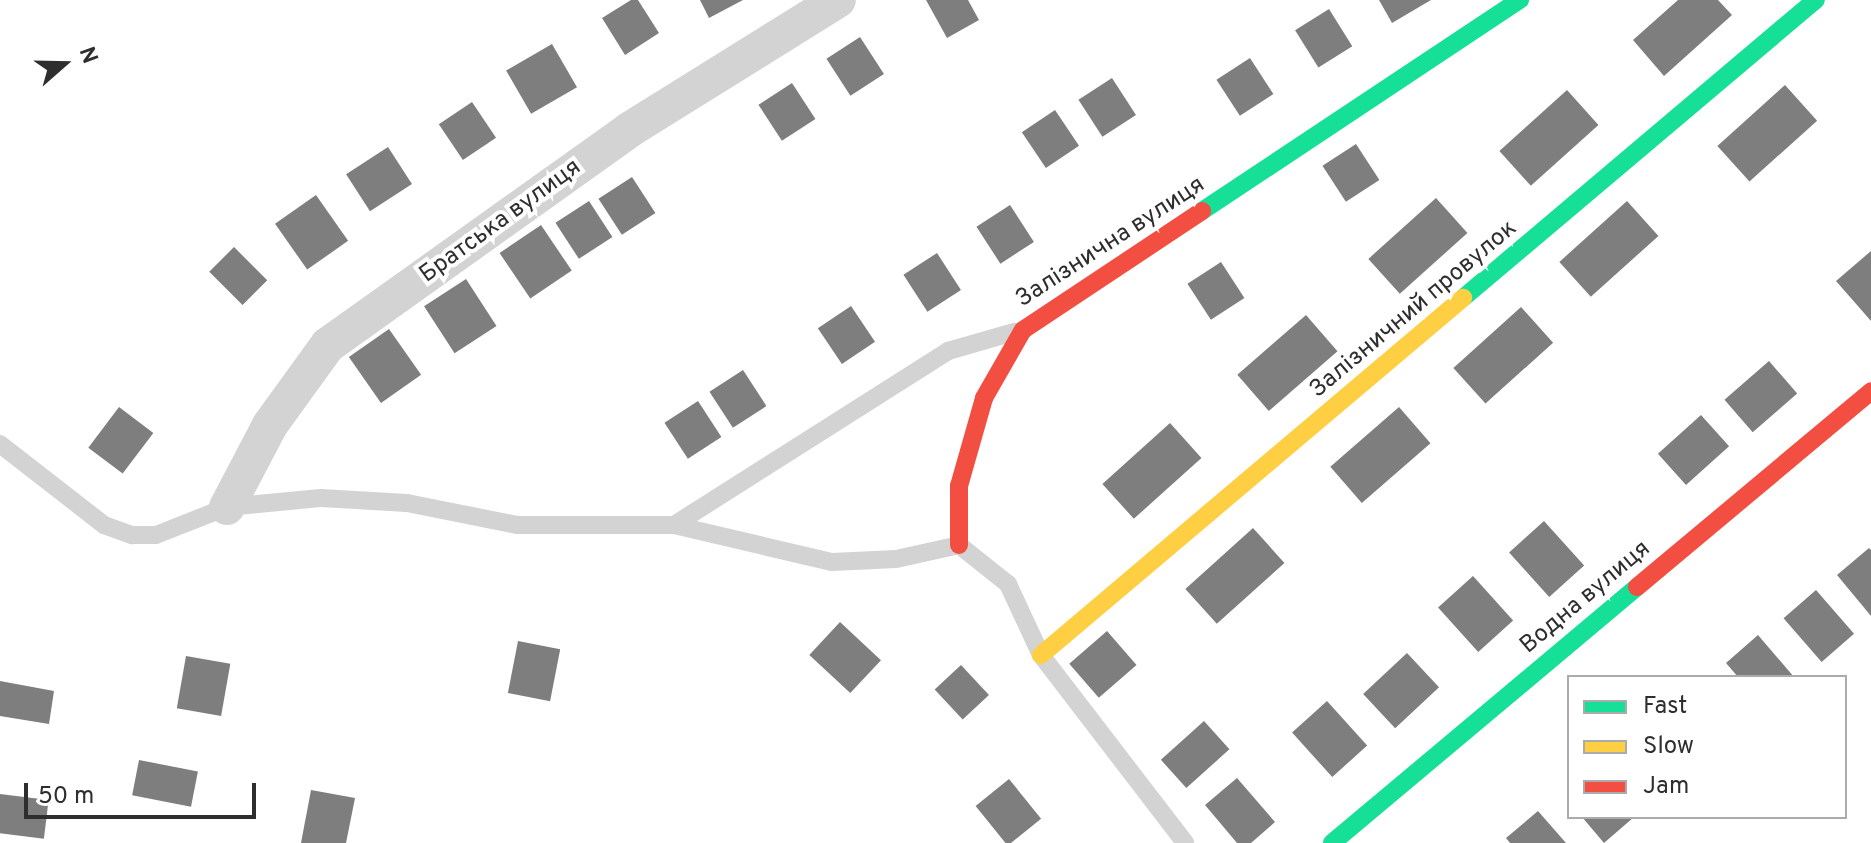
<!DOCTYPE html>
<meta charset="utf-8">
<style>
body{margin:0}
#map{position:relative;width:1871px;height:843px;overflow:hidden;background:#fff;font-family:Overpass,sans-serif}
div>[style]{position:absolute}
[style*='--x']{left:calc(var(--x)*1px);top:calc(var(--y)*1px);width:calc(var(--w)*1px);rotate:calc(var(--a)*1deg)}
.building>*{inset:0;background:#7e7e7e;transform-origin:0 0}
.lane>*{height:18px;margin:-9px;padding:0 9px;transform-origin:9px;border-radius:9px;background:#d3d3d3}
.street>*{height:36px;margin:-18px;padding:0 18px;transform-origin:18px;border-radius:18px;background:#d3d3d3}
.fast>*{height:18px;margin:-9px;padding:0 9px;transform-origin:9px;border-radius:9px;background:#16e098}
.slow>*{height:18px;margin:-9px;padding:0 9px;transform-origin:9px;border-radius:9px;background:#ffcf43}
.jam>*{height:18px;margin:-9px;padding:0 9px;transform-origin:9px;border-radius:9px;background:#f24e42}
span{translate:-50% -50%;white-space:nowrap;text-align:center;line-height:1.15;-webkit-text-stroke:8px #fff;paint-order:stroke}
.street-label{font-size:24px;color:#2e2e2e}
.legend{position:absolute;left:1567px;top:675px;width:280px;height:144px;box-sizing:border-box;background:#fff;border:2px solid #ababab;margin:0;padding:10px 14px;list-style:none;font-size:24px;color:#2e2e2e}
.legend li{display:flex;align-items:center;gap:16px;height:40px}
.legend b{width:40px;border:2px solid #ababab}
.north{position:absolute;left:24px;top:24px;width:80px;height:80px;-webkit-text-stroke:6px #fff;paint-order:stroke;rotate:70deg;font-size:22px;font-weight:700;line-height:32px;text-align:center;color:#2e2e2e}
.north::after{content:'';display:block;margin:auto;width:28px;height:36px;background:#2e2e2e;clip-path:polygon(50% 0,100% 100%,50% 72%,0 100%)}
.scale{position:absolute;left:24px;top:783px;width:232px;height:36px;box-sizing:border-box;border:4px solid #2e2e2e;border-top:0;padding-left:10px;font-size:24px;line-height:28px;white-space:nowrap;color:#2e2e2e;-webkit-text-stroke:6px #fff;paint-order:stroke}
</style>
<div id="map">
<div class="building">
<div style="clip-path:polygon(631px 0,638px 0,659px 33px,625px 55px,602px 18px)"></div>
<div style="clip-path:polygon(700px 0,743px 0,709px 18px)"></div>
<div style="clip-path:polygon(926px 0,968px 0,979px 20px,947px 38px)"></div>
<div style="clip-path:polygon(1379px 0,1431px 0,1392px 23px)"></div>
<div style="clip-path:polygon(1678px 0,1718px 0,1732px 15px,1664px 76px,1633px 40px)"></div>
<div style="left:1329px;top:9px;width:44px;height:40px;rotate:58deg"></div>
<div style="left:860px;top:37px;width:44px;height:40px;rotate:57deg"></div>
<div style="left:552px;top:44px;width:50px;height:53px;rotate:60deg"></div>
<div style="left:1250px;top:58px;width:43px;height:40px;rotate:57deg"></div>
<div style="left:1112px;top:78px;width:44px;height:40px;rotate:57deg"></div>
<div style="left:792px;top:83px;width:43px;height:40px;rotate:57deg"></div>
<div style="left:1785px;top:85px;width:48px;height:91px;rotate:48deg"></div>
<div style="left:1567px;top:90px;width:47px;height:91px;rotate:48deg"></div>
<div style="left:472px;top:102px;width:43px;height:40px;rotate:56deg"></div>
<div style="left:1055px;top:110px;width:43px;height:40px;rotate:56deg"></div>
<div style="left:1356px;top:144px;width:43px;height:40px;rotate:57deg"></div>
<div style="left:388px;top:147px;width:44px;height:50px;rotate:57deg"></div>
<div style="left:632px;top:177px;width:43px;height:40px;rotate:57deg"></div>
<div style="left:316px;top:195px;width:56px;height:50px;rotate:55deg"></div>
<div style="left:1436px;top:198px;width:47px;height:91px;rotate:48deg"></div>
<div style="left:589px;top:201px;width:43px;height:40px;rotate:57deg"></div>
<div style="left:1627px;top:201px;width:47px;height:91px;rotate:48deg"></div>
<div style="left:1010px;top:205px;width:44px;height:40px;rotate:57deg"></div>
<div style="left:541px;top:225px;width:55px;height:50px;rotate:56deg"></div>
<div style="left:234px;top:247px;width:47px;height:35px;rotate:45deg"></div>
<div style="clip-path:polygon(1871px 251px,1871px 321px,1836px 281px)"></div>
<div style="left:937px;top:253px;width:44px;height:40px;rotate:57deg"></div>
<div style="left:1221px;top:262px;width:43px;height:40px;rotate:57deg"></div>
<div style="left:466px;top:279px;width:56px;height:50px;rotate:57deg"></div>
<div style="left:851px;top:306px;width:43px;height:40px;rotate:56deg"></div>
<div style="left:1521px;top:307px;width:48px;height:91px;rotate:48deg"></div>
<div style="left:1306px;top:315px;width:48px;height:91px;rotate:49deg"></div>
<div style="left:389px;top:329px;width:56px;height:49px;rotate:55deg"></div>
<div style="left:1769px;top:361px;width:43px;height:59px;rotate:49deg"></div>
<div style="left:743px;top:370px;width:43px;height:40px;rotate:57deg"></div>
<div style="left:698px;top:401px;width:43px;height:40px;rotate:57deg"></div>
<div style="left:119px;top:407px;width:43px;height:51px;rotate:37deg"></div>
<div style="left:1399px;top:407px;width:48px;height:91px;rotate:49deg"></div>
<div style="left:1701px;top:415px;width:42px;height:58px;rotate:48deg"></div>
<div style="left:1170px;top:423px;width:47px;height:91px;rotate:48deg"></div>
<div style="left:1544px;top:521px;width:60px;height:47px;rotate:48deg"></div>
<div style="left:1253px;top:528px;width:47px;height:91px;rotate:48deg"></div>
<div style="clip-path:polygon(1869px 548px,1871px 550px,1871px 616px,1837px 575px)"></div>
<div style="left:1473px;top:576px;width:60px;height:47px;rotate:48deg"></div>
<div style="left:1816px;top:590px;width:58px;height:43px;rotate:49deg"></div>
<div style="left:840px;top:622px;width:56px;height:45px;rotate:43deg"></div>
<div style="left:1107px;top:631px;width:45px;height:50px;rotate:49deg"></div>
<div style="clip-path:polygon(1758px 635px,1794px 677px,1738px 677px,1726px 663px)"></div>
<div style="left:518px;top:641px;width:43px;height:53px;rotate:11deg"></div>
<div style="left:1407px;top:653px;width:47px;height:60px;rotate:47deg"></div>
<div style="left:186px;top:656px;width:45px;height:53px;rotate:10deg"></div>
<div style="left:961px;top:665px;width:41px;height:36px;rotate:47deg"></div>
<div style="clip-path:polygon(0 681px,54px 691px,49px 724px,0 716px)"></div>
<div style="left:1327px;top:701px;width:60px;height:47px;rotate:48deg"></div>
<div style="left:1204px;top:721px;width:38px;height:58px;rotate:48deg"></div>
<div style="left:139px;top:760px;width:60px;height:36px;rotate:11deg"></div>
<div style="clip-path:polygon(1237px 778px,1275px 822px,1251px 843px,1237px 843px,1205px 805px)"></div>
<div style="left:1009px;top:779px;width:51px;height:43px;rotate:51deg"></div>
<div style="clip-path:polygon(311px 790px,355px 798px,346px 843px,301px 843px)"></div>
<div style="left:0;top:794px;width:49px;height:39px;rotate:7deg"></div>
<div style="clip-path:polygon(1538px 811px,1566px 843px,1510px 843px,1506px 838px)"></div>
<div style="clip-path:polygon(1582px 817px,1634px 817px,1604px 843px)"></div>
</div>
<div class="lane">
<div style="--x:0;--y:444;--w:132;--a:37.9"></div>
<div style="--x:104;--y:525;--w:30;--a:20"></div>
<div style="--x:132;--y:535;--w:24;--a:0"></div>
<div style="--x:156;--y:535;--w:76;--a:-21.5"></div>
<div style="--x:227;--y:507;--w:94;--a:-5.5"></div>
<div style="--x:321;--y:498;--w:86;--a:3.3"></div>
<div style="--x:407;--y:503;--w:112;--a:11.3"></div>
<div style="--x:517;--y:525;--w:157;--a:0"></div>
<div style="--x:674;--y:525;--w:162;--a:13.2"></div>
<div style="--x:832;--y:562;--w:64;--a:-2.7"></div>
<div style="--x:896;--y:559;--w:65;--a:-12.5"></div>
<div style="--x:959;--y:545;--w:63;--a:38.5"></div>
<div style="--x:1008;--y:584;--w:78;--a:65.1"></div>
<div style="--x:1041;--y:655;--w:237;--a:52.5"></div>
<div style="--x:674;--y:525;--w:325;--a:-32.4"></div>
<div style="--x:948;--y:351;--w:69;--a:-16.1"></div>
</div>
<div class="street">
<div style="--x:227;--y:507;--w:93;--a:-62.3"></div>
<div style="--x:270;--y:425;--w:99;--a:-54.1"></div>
<div style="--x:328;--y:345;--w:370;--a:-35.5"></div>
<div style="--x:629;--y:130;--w:246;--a:-31.9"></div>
</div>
<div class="fast">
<div style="--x:1202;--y:211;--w:382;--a:-33.6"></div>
<div style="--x:1463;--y:298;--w:462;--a:-40.2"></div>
<div style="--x:1332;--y:843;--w:398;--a:-40"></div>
</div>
<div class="slow">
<div style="--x:1041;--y:655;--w:553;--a:-40.23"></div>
</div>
<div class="jam">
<div style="--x:959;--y:545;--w:59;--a:-90"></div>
<div style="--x:959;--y:486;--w:91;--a:-74.1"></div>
<div style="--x:984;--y:398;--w:78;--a:-60.2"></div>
<div style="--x:1023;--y:330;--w:215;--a:-33.6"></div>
<div style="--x:1637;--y:587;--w:305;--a:-39.9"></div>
</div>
<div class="street-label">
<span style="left:501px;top:222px;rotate:-36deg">Братська вулиця</span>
<span style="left:1111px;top:243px;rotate:-33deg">Залізнична вулиця</span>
<span style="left:1414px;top:310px;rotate:-40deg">Залізничний провулок</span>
<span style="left:1586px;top:598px;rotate:-40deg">Водна вулиця</span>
</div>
<ul class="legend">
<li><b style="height:10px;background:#16e098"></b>Fast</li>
<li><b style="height:10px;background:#ffcf43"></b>Slow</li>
<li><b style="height:10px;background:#f24e42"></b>Jam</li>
</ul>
<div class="north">N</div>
<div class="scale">50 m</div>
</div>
